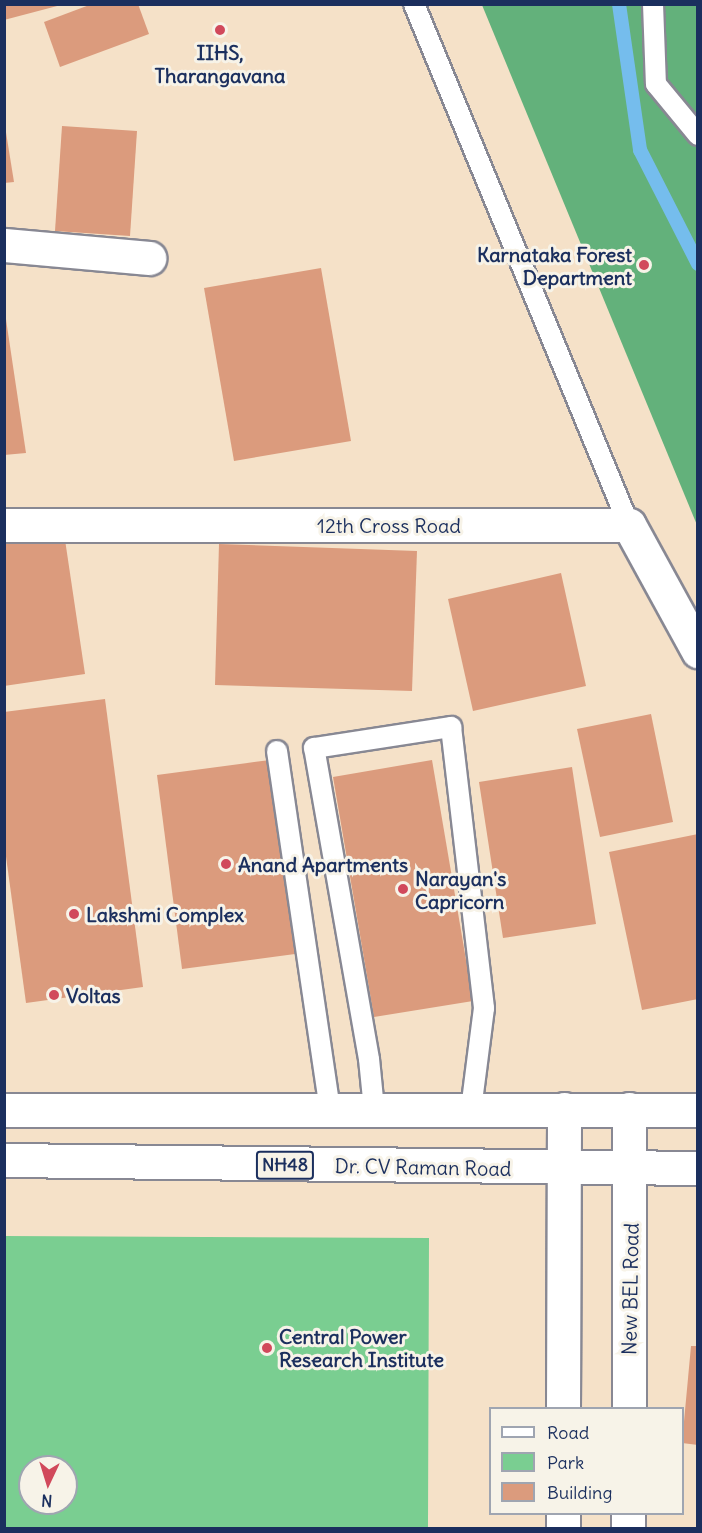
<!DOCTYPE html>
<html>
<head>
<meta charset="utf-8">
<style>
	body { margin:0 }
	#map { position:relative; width:702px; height:1533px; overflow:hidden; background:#f5e1c8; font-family:Delius,sans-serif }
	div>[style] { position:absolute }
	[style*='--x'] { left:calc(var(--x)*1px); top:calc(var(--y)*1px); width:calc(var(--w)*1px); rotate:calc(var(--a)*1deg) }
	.green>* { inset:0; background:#7ace91 }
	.forest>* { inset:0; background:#63b17b }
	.stream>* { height:14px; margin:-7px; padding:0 7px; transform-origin:7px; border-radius:7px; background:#75bded }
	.building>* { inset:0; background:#db9b7d }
	.roads { filter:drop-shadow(2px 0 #888893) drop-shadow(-2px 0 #888893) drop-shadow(0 2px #888893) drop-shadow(0 -2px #888893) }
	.service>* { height:20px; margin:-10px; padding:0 10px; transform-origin:10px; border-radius:10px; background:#fff }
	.minor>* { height:33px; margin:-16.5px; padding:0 16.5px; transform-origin:16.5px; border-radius:16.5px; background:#fff }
	.secondary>* { height:33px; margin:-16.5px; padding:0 16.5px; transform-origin:16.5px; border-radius:16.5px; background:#fff }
	.trunk>* { height:33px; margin:-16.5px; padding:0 16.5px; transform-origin:16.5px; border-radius:16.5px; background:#fff }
	.dots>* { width:16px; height:16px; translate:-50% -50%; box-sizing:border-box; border:3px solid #f7f3e8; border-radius:50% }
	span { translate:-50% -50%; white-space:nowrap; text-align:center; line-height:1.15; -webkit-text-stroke:6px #f7f3e8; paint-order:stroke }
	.shield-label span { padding:2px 4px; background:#f7f3e8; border:2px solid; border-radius:4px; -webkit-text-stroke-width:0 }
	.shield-label { font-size:18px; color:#1b2f5e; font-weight:700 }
	.poi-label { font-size:20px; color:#1b2f5e; font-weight:700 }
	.right { translate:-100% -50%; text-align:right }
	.left { translate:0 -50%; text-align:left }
	.street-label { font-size:20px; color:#1b2f5e }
	.frame { position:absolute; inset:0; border:6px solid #1b2f5e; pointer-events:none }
	.legend { position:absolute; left:489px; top:1407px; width:195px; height:108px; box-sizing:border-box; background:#f7f3e8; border:2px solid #9fa5b1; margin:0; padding:8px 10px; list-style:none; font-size:18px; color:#1b2f5e }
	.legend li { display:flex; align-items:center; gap:12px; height:30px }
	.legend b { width:30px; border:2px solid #9fa5b1 }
	.north { position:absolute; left:18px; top:1455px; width:60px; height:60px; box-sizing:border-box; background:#f7f3e8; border:2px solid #9fa5b1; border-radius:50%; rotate:184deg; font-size:16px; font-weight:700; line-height:24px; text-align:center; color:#1b2f5e }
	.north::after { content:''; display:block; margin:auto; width:21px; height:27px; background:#d1495b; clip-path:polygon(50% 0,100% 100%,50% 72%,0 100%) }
</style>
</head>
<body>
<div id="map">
	<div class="green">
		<div style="clip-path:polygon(evenodd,5px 1236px,429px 1238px,428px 1528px,5px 1528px,5px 1236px,30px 1467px,66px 1467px,66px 1503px,30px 1503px,30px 1467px)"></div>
	</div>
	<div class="forest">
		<div style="clip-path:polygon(482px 5px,697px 5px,697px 525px)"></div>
	</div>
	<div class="stream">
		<div style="--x:619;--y:4;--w:148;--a:81.8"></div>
		<div style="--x:640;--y:150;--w:128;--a:63"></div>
	</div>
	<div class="building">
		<div style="clip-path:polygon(4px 4px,61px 4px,61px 5px,4px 20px)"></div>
		<div style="clip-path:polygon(92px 4px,138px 4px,149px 34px,60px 67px,44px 22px)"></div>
		<div style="clip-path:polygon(4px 120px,14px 182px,4px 183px)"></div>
		<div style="clip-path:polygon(62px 126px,137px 131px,130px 236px,55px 231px)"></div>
		<div style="clip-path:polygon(321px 268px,351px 441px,234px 461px,204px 288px)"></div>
		<div style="clip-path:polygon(4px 306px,26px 453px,4px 455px)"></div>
		<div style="clip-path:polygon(64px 533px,85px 674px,4px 686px,4px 541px)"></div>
		<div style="clip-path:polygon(219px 544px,417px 551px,412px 691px,215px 685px)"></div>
		<div style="clip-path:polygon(561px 573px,586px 686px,473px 711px,448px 599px)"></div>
		<div style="clip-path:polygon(105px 699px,143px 987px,26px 1003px,4px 842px,4px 712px)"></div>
		<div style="clip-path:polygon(651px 714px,673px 822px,600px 837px,577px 729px)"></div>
		<div style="clip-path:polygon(270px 760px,295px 954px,182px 969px,157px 775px)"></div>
		<div style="clip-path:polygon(432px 760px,473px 1001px,374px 1017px,333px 777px)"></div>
		<div style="clip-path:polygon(572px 767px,596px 924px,503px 938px,479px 782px)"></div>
		<div style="clip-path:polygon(698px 834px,698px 999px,642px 1010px,609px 852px)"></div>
		<div style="clip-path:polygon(691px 1346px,698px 1346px,698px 1445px,682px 1443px)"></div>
	</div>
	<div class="roads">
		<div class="service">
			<div style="--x:414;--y:4;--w:564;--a:67.58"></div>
			<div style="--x:653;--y:4;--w:80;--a:87.9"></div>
			<div style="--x:656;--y:84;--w:66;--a:50.5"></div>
			<div style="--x:277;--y:751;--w:363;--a:81.6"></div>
			<div style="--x:374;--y:1109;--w:50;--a:-95.7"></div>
			<div style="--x:369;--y:1059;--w:316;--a:-100"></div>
			<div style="--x:314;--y:748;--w:139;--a:-8.7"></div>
			<div style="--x:451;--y:727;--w:283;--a:83.3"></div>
			<div style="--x:484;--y:1008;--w:102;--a:97.3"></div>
		</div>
		<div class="minor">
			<div style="--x:4;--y:245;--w:146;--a:5.1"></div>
			<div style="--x:4;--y:525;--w:625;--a:0"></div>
			<div style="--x:629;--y:525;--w:144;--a:61.3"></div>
		</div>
		<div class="secondary">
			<div style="--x:629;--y:1109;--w:299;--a:90"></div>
			<div style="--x:563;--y:1408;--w:299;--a:-89.8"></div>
			<div style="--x:563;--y:1514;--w:14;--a:90"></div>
			<div style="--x:628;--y:1528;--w:14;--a:-90"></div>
		</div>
		<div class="trunk">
			<div style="--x:4;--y:1110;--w:694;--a:0"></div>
			<div style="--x:4;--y:1160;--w:694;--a:0.66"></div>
		</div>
	</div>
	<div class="dots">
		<div style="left:220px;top:30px;background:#d1495b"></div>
		<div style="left:644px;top:265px;background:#d1495b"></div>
		<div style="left:226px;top:864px;background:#d1495b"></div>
		<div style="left:403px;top:889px;background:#d1495b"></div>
		<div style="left:74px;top:914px;background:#d1495b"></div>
		<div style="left:54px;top:995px;background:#d1495b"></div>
		<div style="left:267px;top:1348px;background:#d1495b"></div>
	</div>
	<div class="shield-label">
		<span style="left:285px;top:1165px">NH48</span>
	</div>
	<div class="poi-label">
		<span style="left:220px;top:64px">IIHS,<br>Tharangavana</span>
		<span class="right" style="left:632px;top:266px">Karnataka Forest<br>Department</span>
		<span class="left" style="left:238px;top:864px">Anand Apartments</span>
		<span class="left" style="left:415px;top:890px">Narayan's<br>Capricorn</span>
		<span class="left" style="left:86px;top:914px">Lakshmi Complex</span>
		<span class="left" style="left:66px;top:995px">Voltas</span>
		<span class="left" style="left:279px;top:1348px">Central Power<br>Research Institute</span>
	</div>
	<div class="street-label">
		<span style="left:389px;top:525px">12th Cross Road</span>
		<span style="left:423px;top:1167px;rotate:1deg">Dr. CV Raman Road</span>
		<span style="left:630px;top:1289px;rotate:-89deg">New BEL Road</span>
	</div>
	<div class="frame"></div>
	<ul class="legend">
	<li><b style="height:8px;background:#fff"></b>Road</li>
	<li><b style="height:16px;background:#7ace91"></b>Park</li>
	<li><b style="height:16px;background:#db9b7d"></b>Building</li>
	</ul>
	<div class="north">N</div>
</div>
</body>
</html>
